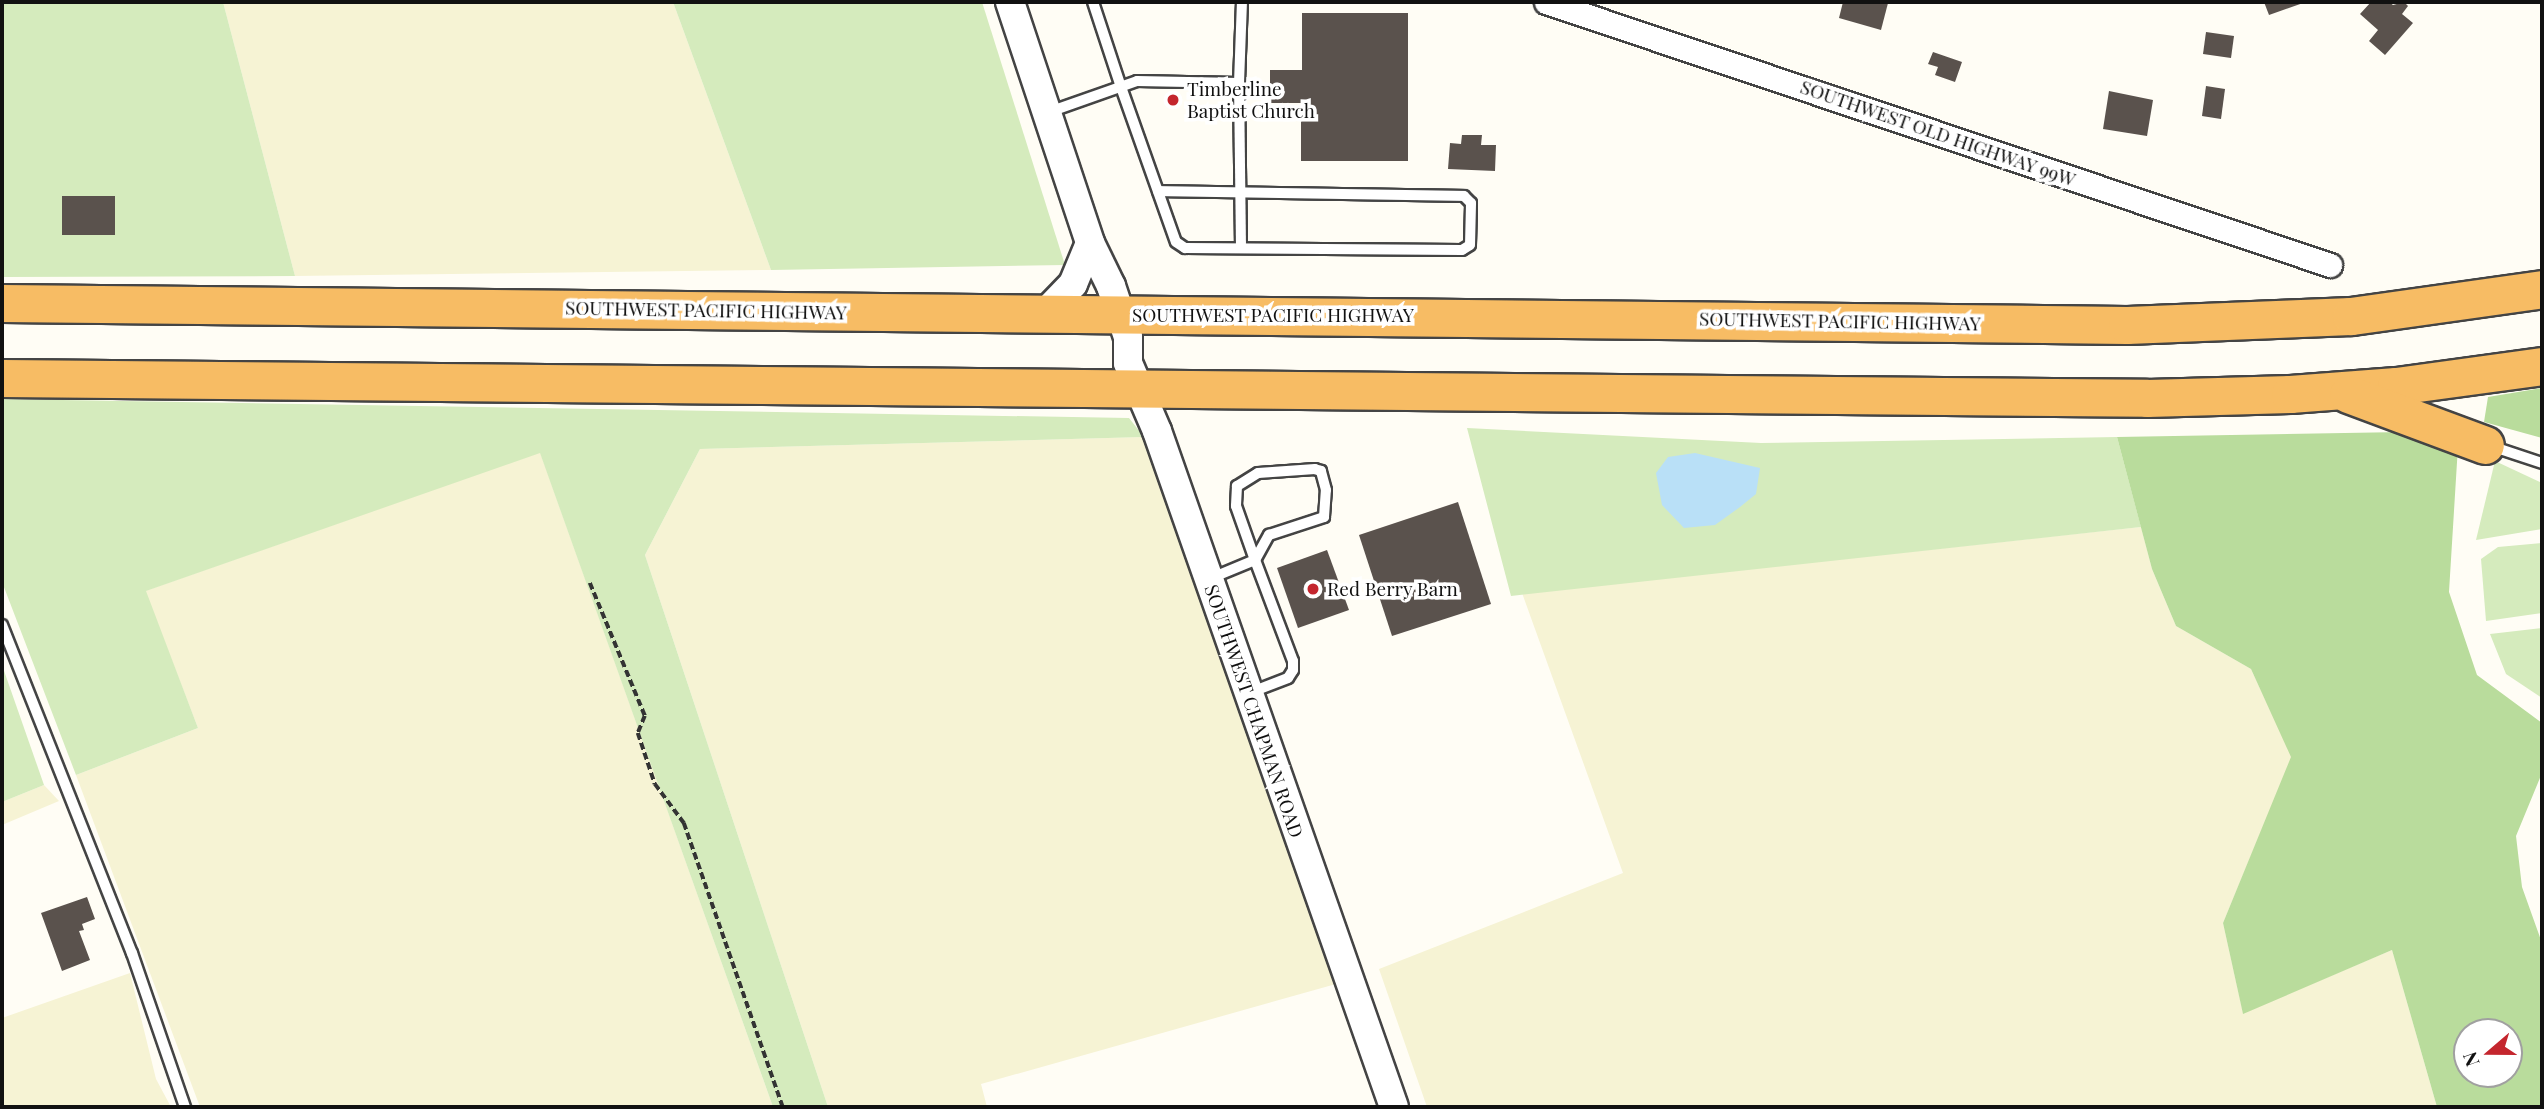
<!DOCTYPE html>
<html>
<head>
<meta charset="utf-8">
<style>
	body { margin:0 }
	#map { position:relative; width:2544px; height:1109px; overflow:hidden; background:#fffdf5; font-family:"Playfair Display",serif }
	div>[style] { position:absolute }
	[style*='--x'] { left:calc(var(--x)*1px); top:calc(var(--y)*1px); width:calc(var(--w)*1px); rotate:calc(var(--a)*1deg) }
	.farmland>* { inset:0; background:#f6f3d4 }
	.green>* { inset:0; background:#d5ebbd }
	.forest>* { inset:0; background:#b9dc9c }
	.water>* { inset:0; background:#b9e0f7 }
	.building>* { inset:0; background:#5a524d }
	.path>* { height:3.5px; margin-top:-1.75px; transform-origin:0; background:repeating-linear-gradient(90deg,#333 0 7px,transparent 0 10.5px) }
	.roads { filter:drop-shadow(2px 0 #444) drop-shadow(-2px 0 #444) drop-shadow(0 2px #444) drop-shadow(0 -2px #444) }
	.service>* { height:10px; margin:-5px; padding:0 5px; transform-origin:5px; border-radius:5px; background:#fff }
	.minor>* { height:23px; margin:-11.5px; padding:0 11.5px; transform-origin:11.5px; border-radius:11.5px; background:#fff }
	.tertiary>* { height:28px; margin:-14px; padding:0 14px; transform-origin:14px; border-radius:14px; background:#fff }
	.trunk>* { height:37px; margin:-18.5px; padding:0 18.5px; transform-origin:18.5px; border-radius:18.5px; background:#f7bc64 }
	.dots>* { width:19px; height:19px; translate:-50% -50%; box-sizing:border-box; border:4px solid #fff; border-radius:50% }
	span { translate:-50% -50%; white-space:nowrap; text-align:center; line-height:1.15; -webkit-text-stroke:7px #fff; paint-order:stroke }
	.poi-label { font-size:19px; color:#111 }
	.left { translate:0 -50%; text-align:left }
	.street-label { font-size:19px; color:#111 }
	.frame { position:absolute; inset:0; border:4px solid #111; pointer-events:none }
	.north { position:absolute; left:2453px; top:1018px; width:70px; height:70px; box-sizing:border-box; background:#fff; border:2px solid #a0a0a0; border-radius:50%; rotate:250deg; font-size:19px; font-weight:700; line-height:28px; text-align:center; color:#111 }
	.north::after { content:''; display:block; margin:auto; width:24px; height:32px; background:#c4262e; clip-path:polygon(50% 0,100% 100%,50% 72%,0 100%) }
</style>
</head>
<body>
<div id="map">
	<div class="farmland">
		<div style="clip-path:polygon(223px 2px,673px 2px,771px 270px,295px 276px)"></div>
		<div style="clip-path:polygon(1144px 437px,1336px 984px,981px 1084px,987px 1107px,828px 1107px,645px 555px,700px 449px)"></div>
		<div style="clip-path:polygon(540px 452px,773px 1107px,200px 1107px,76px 775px,198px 728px,145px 591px)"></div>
		<div style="clip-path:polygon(2141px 527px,2152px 569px,2176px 626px,2251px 669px,2292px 757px,2223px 923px,2243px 1013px,2392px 950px,2437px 1107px,1427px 1107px,1379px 969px,1623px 873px,1522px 593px)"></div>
		<div style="clip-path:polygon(44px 785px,59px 801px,2px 825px,2px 802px)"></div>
		<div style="clip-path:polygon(130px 973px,156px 1079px,171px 1107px,2px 1107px,2px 1018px)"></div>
	</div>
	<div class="green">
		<div style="clip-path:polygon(2px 2px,223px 2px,295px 276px,2px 277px)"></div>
		<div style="clip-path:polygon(673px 2px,982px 2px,1065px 265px,771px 270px)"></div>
		<div style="clip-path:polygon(2px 399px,1129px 418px,1144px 437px,700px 449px,645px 555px,828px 1107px,773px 1107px,540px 453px,146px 591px,198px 728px,76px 775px,2px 582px)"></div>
		<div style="clip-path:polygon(1467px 428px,1761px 443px,2117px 437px,2141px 527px,1511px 596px)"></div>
		<div style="clip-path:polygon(2495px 461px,2542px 483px,2542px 529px,2476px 540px)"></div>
		<div style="clip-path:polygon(2542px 543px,2542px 613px,2486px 621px,2481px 559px,2498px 547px)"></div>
		<div style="clip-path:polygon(2542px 628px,2542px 698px,2506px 674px,2490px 634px)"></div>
		<div style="clip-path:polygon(2px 665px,44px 785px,2px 802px)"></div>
	</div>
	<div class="forest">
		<div style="clip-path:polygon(2542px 388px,2542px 438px,2484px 422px,2488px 397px)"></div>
		<div style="clip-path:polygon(evenodd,2403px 432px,2458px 446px,2449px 592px,2477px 675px,2542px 723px,2542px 773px,2516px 836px,2522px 887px,2542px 943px,2542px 1107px,2437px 1107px,2392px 950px,2243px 1014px,2223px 923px,2291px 757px,2251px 669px,2176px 626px,2152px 569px,2117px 437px,2403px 432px,2467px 1032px,2509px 1032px,2509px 1074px,2467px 1074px,2467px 1032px)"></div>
	</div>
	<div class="water">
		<div style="clip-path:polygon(1695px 453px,1760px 468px,1756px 494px,1740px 507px,1715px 525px,1684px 528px,1662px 505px,1656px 473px,1668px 457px)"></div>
	</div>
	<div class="building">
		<div style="clip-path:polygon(1843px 2px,1888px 3px,1881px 30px,1839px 18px)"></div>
		<div style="clip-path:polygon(2264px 2px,2306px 2px,2269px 15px)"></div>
		<div style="clip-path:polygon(2371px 2px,2389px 2px,2393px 5px,2404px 2px,2408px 6px,2402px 14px,2413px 23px,2385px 55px,2369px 41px,2378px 30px,2360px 14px)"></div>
		<div style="clip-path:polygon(1302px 13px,1408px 13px,1408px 161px,1301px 161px,1301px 103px,1270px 103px,1270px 70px,1302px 70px)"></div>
		<div style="clip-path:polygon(2206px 32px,2234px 36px,2231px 58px,2203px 54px)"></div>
		<div style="clip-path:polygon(1933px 52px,1962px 62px,1955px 82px,1935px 75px,1938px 67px,1928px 64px)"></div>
		<div style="clip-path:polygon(2206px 86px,2225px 89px,2221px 119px,2202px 116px)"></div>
		<div style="clip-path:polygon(2109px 91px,2153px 100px,2147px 136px,2103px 129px)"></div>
		<div style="clip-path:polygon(1462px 135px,1482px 135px,1481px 145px,1496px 145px,1495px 171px,1448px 169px,1450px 143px,1461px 144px)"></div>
		<div style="clip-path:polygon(62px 196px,115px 196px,115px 235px,62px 235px)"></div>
		<div style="clip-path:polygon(1458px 502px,1491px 604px,1392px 636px,1359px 535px)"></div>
		<div style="clip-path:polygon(1327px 550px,1349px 610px,1298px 628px,1277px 568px)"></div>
		<div style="clip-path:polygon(87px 897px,95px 919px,82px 924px,84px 930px,79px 931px,90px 960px,62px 971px,41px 913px)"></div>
	</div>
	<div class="path">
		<div style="--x:590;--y:583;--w:144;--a:67.5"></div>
		<div style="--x:645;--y:716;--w:18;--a:112"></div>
		<div style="--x:638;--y:733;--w:54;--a:71.6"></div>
		<div style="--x:655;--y:784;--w:49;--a:53.4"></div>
		<div style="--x:684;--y:823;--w:301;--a:70.8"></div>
	</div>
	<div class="roads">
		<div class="service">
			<div style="--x:1093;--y:2;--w:89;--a:71.8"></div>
			<div style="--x:1121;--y:87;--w:164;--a:70.5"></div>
			<div style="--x:1176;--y:242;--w:11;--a:34"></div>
			<div style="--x:1185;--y:248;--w:277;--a:0.4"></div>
			<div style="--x:1462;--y:250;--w:9;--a:-32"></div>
			<div style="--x:1470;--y:245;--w:42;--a:-88.6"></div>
			<div style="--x:1471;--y:203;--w:10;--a:-135"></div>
			<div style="--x:1464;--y:196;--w:306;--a:-179.1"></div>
			<div style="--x:1239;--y:83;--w:165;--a:89.3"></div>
			<div style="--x:1049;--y:112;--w:93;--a:-19.4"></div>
			<div style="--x:1137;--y:81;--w:102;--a:1.1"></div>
			<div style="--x:1239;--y:83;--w:81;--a:-87.9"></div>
			<div style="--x:2491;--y:446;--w:54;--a:18.4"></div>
			<div style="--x:1209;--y:579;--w:50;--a:-22.4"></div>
			<div style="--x:1255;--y:560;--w:29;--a:-61"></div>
			<div style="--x:1269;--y:535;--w:58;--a:-18.1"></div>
			<div style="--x:1324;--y:517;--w:27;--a:-86"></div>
			<div style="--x:1326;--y:490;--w:20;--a:-105"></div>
			<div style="--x:1321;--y:471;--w:6;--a:-162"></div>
			<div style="--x:1315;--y:469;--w:57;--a:176"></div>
			<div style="--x:1258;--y:473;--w:25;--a:148"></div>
			<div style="--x:1237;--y:486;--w:20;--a:93"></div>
			<div style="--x:1236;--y:506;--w:57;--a:70.6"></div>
			<div style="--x:1255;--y:560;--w:108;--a:69.4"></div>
			<div style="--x:1293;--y:661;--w:9;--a:90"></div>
			<div style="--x:1293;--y:670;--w:9;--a:122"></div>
			<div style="--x:1288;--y:678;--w:40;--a:159"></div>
			<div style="--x:2;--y:625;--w:353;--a:68.4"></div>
			<div style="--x:132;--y:953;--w:163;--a:71"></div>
		</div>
		<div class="minor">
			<div style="--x:1546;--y:2;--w:827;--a:18.54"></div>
		</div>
		<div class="tertiary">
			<div style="--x:1010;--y:2;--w:254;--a:71.6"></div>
			<div style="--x:1090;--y:243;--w:48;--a:64"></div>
			<div style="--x:1111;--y:286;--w:54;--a:71.6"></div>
			<div style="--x:1128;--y:337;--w:26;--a:90"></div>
			<div style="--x:1128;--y:363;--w:74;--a:66.9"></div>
			<div style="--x:1157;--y:431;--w:716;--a:70.68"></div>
			<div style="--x:1045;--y:313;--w:40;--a:-46"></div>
			<div style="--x:1073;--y:284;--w:44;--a:-67.5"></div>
		</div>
		<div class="trunk">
			<div style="--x:2;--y:303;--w:2125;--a:0.59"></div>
			<div style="--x:2127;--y:325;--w:224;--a:-2.3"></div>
			<div style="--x:2351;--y:316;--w:193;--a:-8"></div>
			<div style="--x:2;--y:378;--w:2145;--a:0.53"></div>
			<div style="--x:2147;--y:398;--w:143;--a:-1.6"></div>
			<div style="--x:2290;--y:394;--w:106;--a:-4.3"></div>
			<div style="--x:2396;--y:386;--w:147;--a:-7.8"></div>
			<div style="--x:2348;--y:394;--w:146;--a:20.4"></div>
		</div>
	</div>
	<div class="dots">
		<div style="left:1173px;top:100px;background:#c4262e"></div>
		<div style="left:1313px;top:589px;background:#c4262e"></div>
	</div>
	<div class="poi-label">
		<span class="left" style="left:1187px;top:100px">Timberline<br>Baptist Church</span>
		<span class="left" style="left:1327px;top:589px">Red Berry Barn</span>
	</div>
	<div class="street-label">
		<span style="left:1938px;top:133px;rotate:19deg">SOUTHWEST OLD HIGHWAY 99W</span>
		<span style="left:706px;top:310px;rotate:1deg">SOUTHWEST PACIFIC HIGHWAY</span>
		<span style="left:1273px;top:315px">SOUTHWEST PACIFIC HIGHWAY</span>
		<span style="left:1840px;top:321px;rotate:1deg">SOUTHWEST PACIFIC HIGHWAY</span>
		<span style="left:1254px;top:711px;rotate:71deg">SOUTHWEST CHAPMAN ROAD</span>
	</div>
	<div class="frame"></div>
	<div class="north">N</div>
</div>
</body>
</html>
